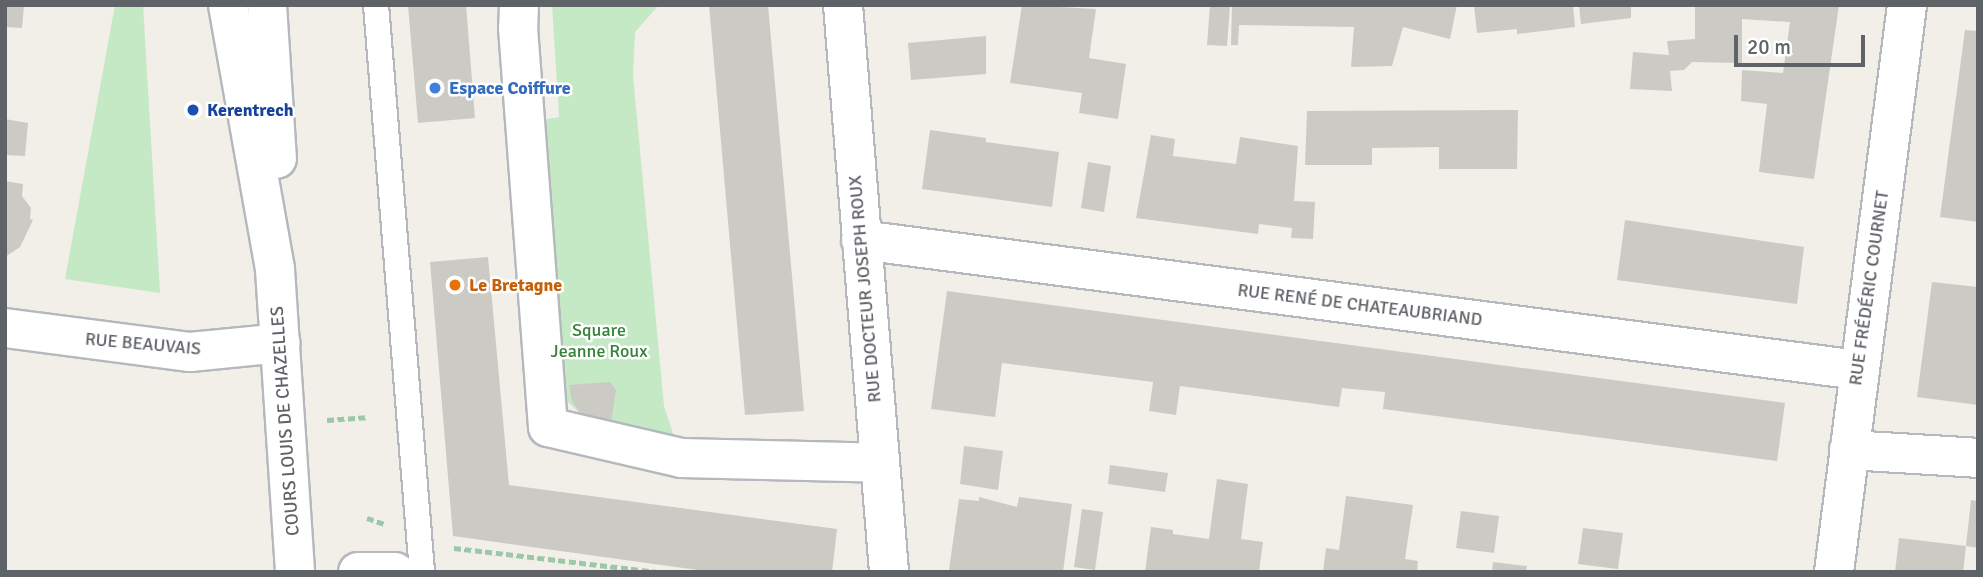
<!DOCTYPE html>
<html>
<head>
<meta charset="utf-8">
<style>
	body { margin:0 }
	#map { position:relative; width:1983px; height:577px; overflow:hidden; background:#f1efe8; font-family:Signika,sans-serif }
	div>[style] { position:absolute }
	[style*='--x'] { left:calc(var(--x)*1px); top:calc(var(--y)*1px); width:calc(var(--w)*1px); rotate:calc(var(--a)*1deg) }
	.green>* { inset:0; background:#c5e8c5 }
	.building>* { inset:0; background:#cccac5 }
	.path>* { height:4.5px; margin-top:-2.25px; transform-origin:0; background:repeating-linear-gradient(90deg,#9cc7a9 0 7px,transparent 0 10.5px) }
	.roads { filter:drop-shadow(2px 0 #b5b8bc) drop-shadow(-2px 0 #b5b8bc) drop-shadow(0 2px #b5b8bc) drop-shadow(0 -2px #b5b8bc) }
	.lane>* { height:24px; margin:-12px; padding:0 12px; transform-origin:12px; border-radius:12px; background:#fff }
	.street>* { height:38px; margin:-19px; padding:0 19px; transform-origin:19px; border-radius:19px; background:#fff }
	.secondary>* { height:38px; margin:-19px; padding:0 19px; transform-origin:19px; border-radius:19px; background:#fff }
	.dots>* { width:19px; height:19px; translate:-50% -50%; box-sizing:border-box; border:4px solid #fff; border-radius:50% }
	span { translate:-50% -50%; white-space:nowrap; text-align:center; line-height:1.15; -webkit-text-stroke:5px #fff; paint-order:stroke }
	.shop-label { font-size:18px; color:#366cbe; font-weight:700 }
	.left { translate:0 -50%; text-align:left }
	.transit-label { font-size:18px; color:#164399; font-weight:700 }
	.food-label { font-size:18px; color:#c56008; font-weight:700 }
	.street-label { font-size:18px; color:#5f6368 }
	.park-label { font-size:18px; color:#348238 }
	.frame { position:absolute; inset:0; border:7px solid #5f6368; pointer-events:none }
	.scale { position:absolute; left:1734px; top:35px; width:131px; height:32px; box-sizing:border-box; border:4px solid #5f6368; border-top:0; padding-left:9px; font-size:21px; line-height:24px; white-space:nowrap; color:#5f6368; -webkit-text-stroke:5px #fff; paint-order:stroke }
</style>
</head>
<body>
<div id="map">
	<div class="green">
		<div style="clip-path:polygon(115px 5px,143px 5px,160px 293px,65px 279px)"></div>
		<div style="clip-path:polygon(552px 5px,659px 5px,635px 32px,633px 75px,664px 406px,681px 458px,611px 443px,544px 379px,525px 123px,559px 117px)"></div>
	</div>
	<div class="building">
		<div style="clip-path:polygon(5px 5px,24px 5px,22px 28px,5px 27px)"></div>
		<div style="clip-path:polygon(408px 5px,466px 5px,475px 118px,418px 123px)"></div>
		<div style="clip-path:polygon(709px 5px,768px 5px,804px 411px,745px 415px)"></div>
		<div style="clip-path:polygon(1022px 5px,1096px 9px,1089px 58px,1126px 64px,1118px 119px,1079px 113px,1082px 93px,1010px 83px)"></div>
		<div style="clip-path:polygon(1210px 5px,1230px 5px,1227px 46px,1207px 45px)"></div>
		<div style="clip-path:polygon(1232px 5px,1457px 5px,1450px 39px,1403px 27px,1392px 66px,1351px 67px,1354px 27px,1239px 25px,1238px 45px,1231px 45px)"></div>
		<div style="clip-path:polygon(1474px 5px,1573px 5px,1575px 27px,1517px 34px,1517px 29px,1477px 33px)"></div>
		<div style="clip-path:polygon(1579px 5px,1631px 5px,1631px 18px,1581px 24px)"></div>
		<div style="clip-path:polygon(1695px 5px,1839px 5px,1814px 179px,1759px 172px,1767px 104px,1741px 101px,1742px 70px,1783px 73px,1790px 22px,1742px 19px,1742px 63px,1692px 62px,1684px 70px,1670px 71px,1672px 91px,1630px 89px,1633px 52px,1669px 55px,1667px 41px,1695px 39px)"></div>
		<div style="clip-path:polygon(1965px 30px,1978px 31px,1978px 222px,1940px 217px)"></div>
		<div style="clip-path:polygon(986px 36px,986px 74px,911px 80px,908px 43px)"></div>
		<div style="clip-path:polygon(1518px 110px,1517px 169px,1439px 169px,1439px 147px,1372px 148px,1372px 165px,1305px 165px,1307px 111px)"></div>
		<div style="clip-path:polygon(5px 119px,28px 123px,25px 156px,5px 155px)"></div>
		<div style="clip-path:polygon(930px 130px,986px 138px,986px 142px,1059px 152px,1052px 207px,922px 189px)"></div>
		<div style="clip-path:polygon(1151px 135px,1175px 139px,1173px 156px,1236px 164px,1240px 137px,1298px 146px,1294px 201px,1315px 202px,1313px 239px,1291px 238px,1292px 228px,1259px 224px,1258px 234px,1136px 218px)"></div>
		<div style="clip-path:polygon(1088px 162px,1111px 166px,1104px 212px,1081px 208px)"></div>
		<div style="clip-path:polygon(5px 181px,23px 184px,22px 196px,31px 208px,30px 219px,33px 220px,20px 247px,5px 257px)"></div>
		<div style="clip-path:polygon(1625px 220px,1804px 247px,1797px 304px,1617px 280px)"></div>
		<div style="clip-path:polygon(488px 257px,509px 485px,837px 529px,832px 572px,712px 572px,453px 536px,430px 262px)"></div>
		<div style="clip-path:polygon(1932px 282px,1978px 287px,1978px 405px,1917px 397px)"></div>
		<div style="clip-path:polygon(947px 291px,1785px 403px,1777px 461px,1383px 409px,1385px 392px,1342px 388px,1339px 407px,1180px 386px,1176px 415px,1149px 411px,1153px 382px,1002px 363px,995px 417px,931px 409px)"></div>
		<div style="clip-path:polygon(610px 382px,616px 390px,610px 429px,590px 421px,580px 413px,572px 401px,569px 385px)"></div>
		<div style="clip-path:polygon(964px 446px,1003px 451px,998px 490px,960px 484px)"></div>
		<div style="clip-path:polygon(1110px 465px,1168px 473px,1165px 492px,1108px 484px)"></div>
		<div style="clip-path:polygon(1217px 479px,1248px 484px,1241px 539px,1263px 542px,1259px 572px,1145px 572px,1151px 527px,1173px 530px,1173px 534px,1209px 539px)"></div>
		<div style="clip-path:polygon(1346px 496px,1413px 505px,1405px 559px,1418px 561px,1417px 572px,1323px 572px,1326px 548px,1339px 550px)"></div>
		<div style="clip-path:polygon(979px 497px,1017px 507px,1019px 497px,1072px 504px,1063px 572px,949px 570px,959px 499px,979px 501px)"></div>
		<div style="clip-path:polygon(1971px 500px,1978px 501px,1978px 548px,1966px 546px)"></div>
		<div style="clip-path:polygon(1082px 509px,1103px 512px,1095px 570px,1074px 567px)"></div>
		<div style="clip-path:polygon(1461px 511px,1499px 516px,1494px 553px,1456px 548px)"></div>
		<div style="clip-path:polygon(1583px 528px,1623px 533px,1618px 569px,1578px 564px)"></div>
		<div style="clip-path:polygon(1899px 538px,1966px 546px,1963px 572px,1895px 572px)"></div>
		<div style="clip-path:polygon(1493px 562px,1527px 566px,1526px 572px,1492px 572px)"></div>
	</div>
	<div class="path">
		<div style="--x:327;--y:420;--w:39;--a:-4"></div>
		<div style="--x:367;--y:518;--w:18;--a:19"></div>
		<div style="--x:454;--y:548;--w:205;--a:6.7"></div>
	</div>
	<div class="roads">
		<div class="lane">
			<div style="--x:376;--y:5;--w:569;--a:85.36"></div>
		</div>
		<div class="street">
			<div style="--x:519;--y:5;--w:23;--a:92"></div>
			<div style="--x:518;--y:28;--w:400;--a:85.7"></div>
			<div style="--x:548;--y:427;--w:137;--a:13.1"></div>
			<div style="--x:681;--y:458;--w:199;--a:1.4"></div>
			<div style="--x:843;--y:5;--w:569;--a:85.36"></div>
			<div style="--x:861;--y:240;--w:1005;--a:7.43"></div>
			<div style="--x:5;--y:328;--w:187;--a:7.4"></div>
			<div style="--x:190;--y:352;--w:91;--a:-5.6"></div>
			<div style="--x:1849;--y:450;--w:129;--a:3.5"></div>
			<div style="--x:358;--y:572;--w:37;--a:0"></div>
			<div style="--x:1834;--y:572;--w:572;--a:-82.66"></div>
		</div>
		<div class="secondary">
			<div style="--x:228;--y:5;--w:269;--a:79.9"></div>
			<div style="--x:275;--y:270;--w:303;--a:86.2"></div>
			<div style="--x:267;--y:5;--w:154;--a:86.3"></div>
		</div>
	</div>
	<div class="dots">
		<div style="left:435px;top:88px;background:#3f7fe0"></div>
		<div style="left:193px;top:110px;background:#1a4fb4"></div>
		<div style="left:455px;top:285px;background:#e8710a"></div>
	</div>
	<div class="shop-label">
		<span class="left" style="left:449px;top:88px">Espace Coiffure</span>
	</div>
	<div class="transit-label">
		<span class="left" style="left:207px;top:110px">Kerentrech</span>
	</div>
	<div class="food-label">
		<span class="left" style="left:469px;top:285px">Le Bretagne</span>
	</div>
	<div class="street-label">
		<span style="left:1869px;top:288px;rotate:-82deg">RUE FRÉDÉRIC COURNET</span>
		<span style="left:865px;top:289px;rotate:-95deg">RUE DOCTEUR JOSEPH ROUX</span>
		<span style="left:1360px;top:305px;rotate:7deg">RUE RENÉ DE CHATEAUBRIAND</span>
		<span style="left:143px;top:344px;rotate:5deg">RUE BEAUVAIS</span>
		<span style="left:285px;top:421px;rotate:-94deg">COURS LOUIS DE CHAZELLES</span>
	</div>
	<div class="park-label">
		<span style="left:599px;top:341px">Square<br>Jeanne Roux</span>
	</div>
	<div class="frame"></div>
	<div class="scale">20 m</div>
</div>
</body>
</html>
